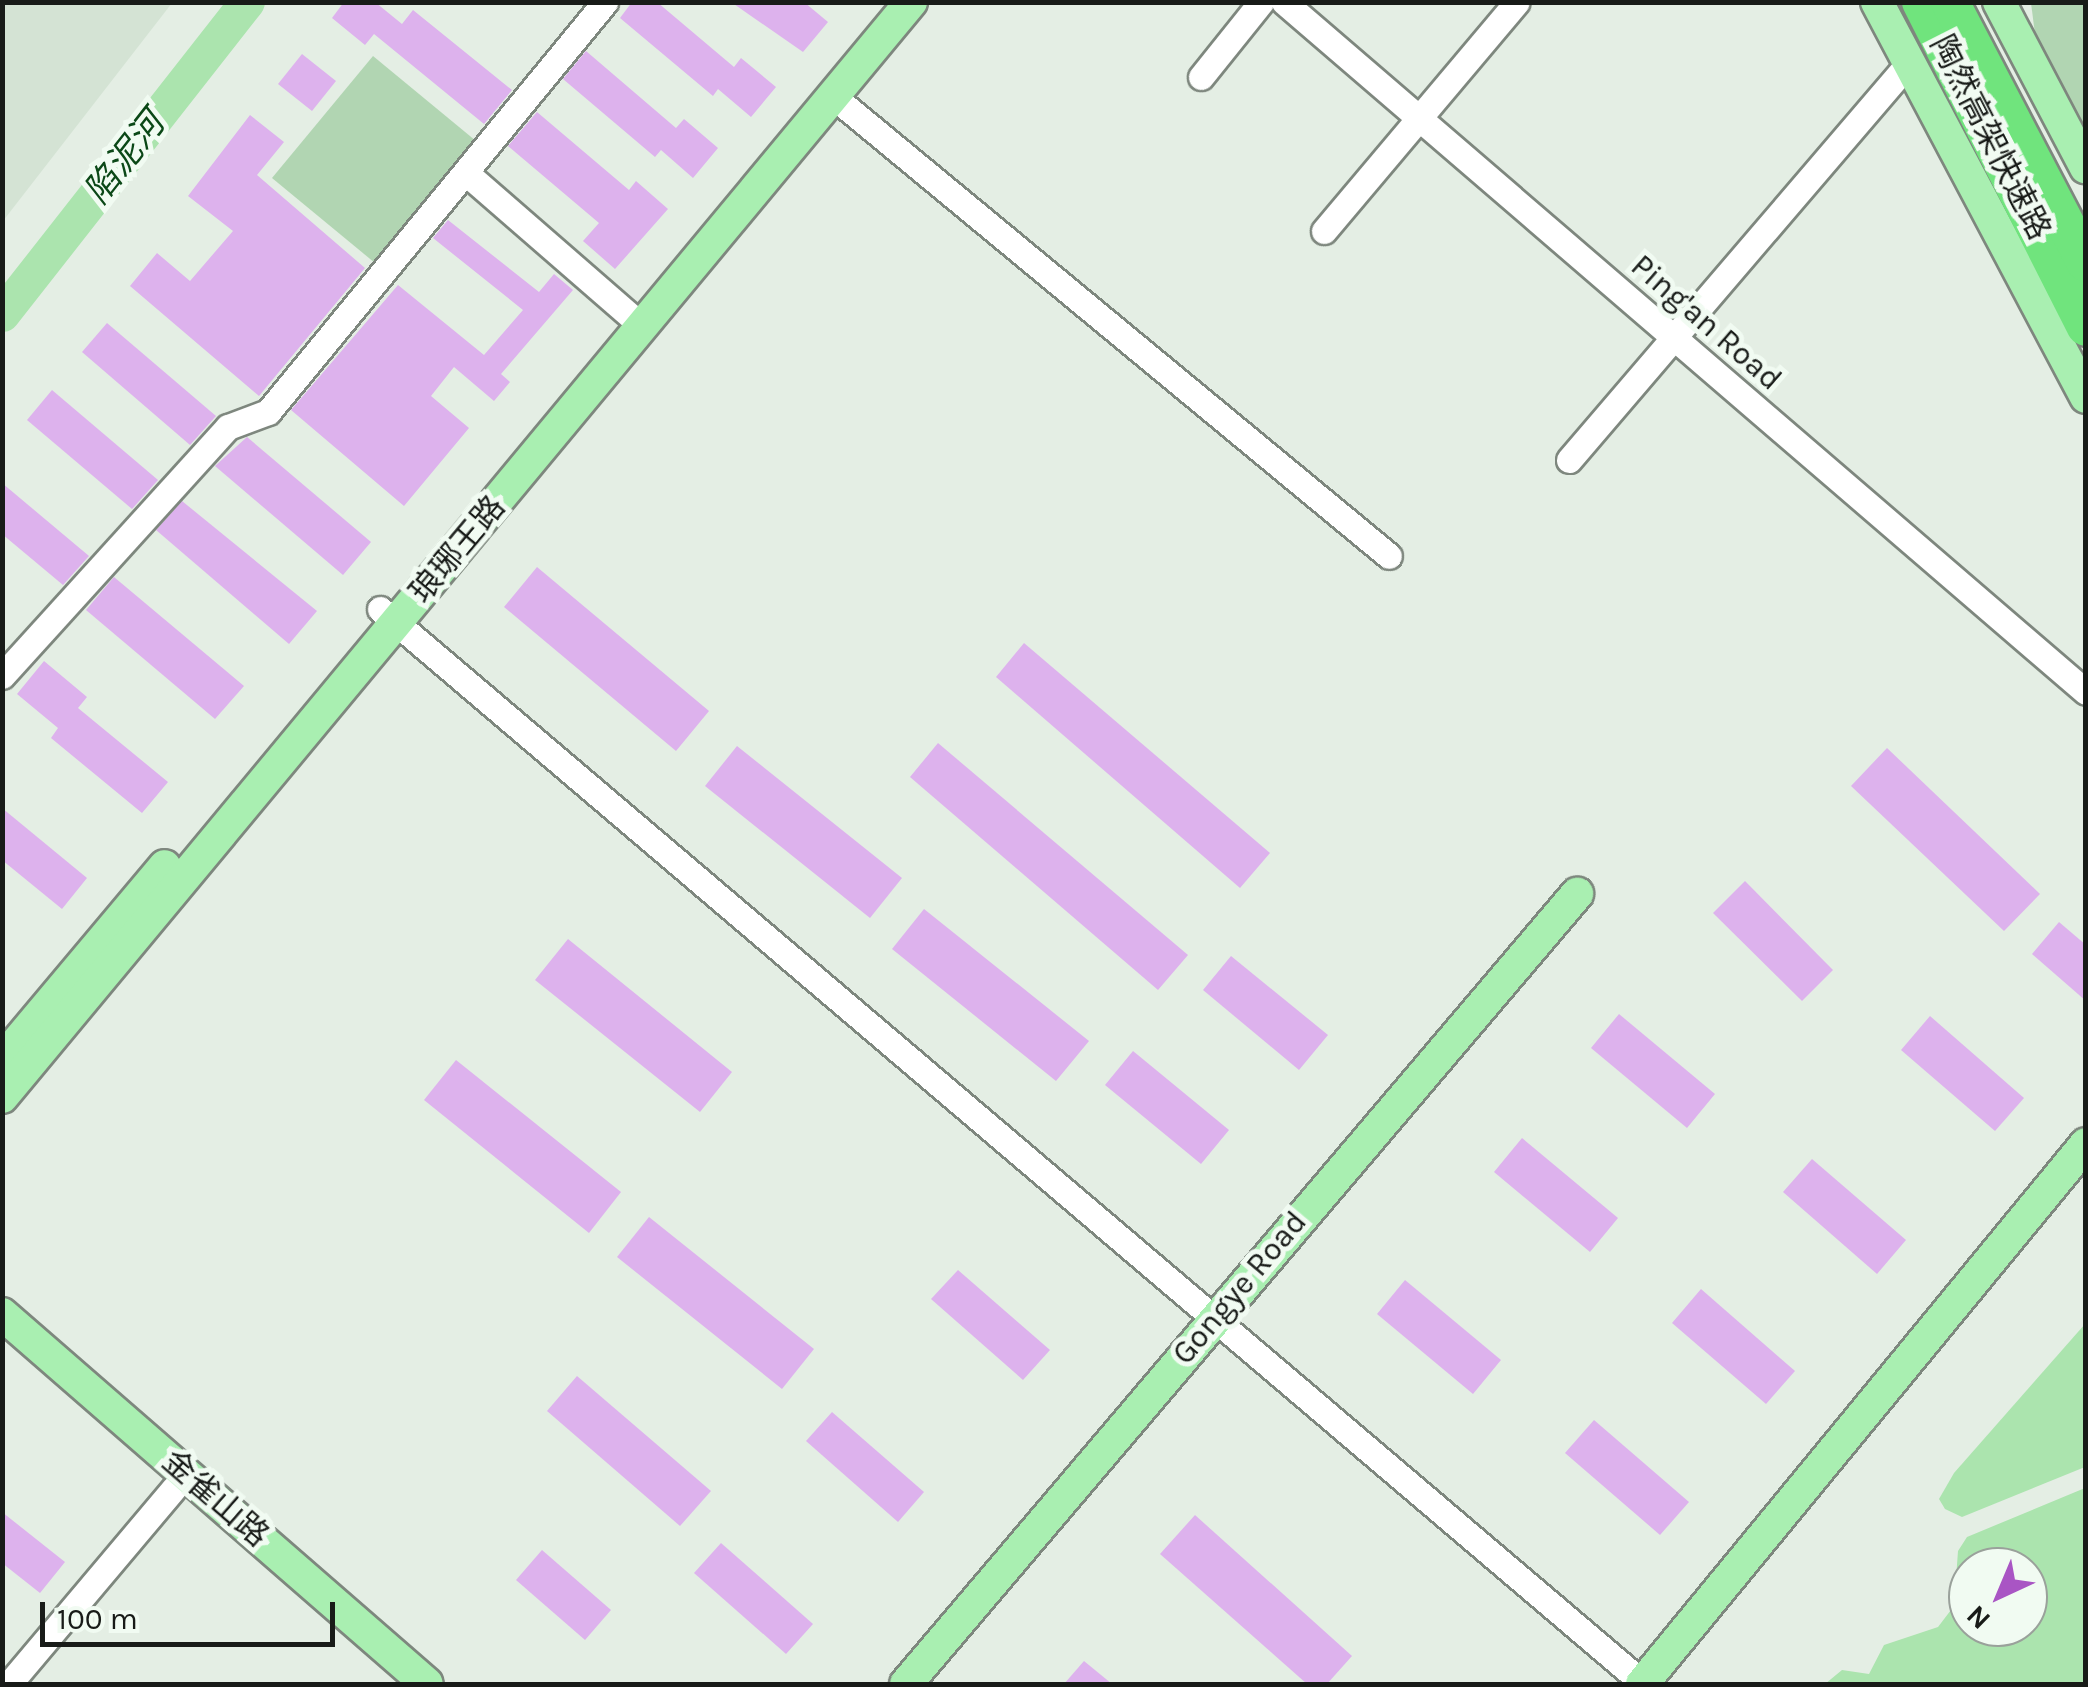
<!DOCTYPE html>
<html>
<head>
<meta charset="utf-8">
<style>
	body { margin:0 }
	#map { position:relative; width:2088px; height:1687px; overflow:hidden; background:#e4eee4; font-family:Karla,"Noto Sans SC",sans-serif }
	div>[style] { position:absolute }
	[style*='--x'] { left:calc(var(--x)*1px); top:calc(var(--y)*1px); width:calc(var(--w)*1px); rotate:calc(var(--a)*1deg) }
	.built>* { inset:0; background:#d4e3d4 }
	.green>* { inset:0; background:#b1d5b2 }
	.water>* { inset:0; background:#abe4ae }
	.river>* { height:35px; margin:-17.5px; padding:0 17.5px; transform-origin:17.5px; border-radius:17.5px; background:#abe4ae }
	.building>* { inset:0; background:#ddb2ed }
	.roads { filter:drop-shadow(2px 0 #7e877e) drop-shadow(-2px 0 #7e877e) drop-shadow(0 2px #7e877e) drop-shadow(0 -2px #7e877e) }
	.minor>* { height:25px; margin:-12.5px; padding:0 12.5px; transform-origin:12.5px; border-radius:12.5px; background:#fff }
	.major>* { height:32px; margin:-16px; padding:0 16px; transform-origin:16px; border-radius:16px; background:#a9efb1 }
	.highway>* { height:38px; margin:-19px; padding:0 19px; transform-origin:19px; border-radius:19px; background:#70e47d }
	span { translate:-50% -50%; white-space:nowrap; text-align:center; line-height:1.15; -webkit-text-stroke:10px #f1fbf2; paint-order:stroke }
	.street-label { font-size:32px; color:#181b18 }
	.water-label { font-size:35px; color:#0b4817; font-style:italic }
	.frame { position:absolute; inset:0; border:5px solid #181b18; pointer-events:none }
	.north { position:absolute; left:1948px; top:1547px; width:100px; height:100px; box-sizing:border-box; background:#f1fbf2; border:2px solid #9aa19b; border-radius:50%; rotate:224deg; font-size:28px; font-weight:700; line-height:40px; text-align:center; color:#181b18 }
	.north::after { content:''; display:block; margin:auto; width:35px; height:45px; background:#a955c4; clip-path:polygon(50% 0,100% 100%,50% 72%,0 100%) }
	.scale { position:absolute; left:40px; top:1602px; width:295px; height:45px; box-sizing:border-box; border:5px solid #181b18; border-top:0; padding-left:12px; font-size:30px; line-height:35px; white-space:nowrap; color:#181b18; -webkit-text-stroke:8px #f1fbf2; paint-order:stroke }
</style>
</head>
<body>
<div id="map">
	<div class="built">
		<div style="clip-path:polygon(3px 2px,172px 3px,3px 221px,2px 3px)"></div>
	</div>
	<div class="green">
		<div style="clip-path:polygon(2031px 3px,2085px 3px,2085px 128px,2035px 34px)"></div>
		<div style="clip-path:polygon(373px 56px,476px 141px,375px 263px,272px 178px)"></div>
	</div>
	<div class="water">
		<div style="clip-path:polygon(2085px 1324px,2085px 1467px,1962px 1517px,1945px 1509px,1939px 1499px,1954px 1473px)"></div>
		<div style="clip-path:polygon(evenodd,2085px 1488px,2085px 1684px,1825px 1684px,1842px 1670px,1869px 1674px,1884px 1645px,1938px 1627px,1954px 1606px,1958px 1551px,1967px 1537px,2085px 1488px,1968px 1567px,2028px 1567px,2028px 1627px,1968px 1627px,1968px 1567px)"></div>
	</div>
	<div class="river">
		<div style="--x:2;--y:314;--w:397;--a:-51.9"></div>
	</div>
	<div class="building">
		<div style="clip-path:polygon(344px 2px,375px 2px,402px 24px,413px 10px,512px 90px,484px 124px,374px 34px,365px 45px,332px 18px)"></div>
		<div style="clip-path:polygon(632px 2px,657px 2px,734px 67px,741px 58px,776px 87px,751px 117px,718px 89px,713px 96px,620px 18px)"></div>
		<div style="clip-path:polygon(731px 2px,804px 2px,828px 22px,803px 52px)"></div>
		<div style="clip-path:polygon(586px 51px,676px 128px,684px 119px,718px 148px,693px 178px,661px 150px,655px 157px,563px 79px)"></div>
		<div style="clip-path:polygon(302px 54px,336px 81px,312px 111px,278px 84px)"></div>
		<div style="clip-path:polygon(537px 112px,629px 190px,636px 181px,668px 209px,615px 269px,583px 241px,599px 223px,508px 146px)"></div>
		<div style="clip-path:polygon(250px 115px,284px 142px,257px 175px,365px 268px,259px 396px,130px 286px,157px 253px,190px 281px,233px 231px,188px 196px)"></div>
		<div style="clip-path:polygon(448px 220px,539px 292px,554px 274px,573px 290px,501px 374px,510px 382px,494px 401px,454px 367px,431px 396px,469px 428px,404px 506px,291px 410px,398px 285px,484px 355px,523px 310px,433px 238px)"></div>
		<div style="clip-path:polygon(107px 323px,216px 416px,190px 445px,82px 352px)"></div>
		<div style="clip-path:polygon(52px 390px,158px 480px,132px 509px,27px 420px)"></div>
		<div style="clip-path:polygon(247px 437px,371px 542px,343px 575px,215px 466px)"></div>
		<div style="clip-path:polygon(2px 483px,89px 556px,63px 585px,2px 534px)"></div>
		<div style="clip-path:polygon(182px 501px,317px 611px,289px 644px,156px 530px)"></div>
		<div style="clip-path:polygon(537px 567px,709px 711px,676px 751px,504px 607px)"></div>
		<div style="clip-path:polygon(114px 577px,244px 686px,215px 719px,86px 610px)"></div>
		<div style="clip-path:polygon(1024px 643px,1270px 853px,1240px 888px,996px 677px)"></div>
		<div style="clip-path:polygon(44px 661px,87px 697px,78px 708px,168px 782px,142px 813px,51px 738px,58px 728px,17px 694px)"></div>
		<div style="clip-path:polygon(938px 743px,1188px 955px,1158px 990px,910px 777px)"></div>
		<div style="clip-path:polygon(737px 746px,902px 878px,870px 918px,705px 786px)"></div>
		<div style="clip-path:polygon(1887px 748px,2040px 894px,2004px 931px,1851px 786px)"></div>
		<div style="clip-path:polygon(2px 808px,87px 878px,62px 909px,2px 860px)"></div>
		<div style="clip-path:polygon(1745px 881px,1833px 970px,1802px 1001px,1713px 913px)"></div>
		<div style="clip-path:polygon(924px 909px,1089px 1041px,1056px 1081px,892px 949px)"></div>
		<div style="clip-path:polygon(2059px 922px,2086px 945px,2086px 1001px,2032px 954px)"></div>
		<div style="clip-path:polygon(568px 939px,732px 1072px,700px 1112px,535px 980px)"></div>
		<div style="clip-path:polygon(1231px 956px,1328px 1035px,1299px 1070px,1203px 990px)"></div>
		<div style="clip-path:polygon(1619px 1014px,1715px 1094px,1687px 1128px,1591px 1048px)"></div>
		<div style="clip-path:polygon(1930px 1016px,2024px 1098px,1995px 1131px,1901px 1050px)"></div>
		<div style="clip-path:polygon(1133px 1051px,1229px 1130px,1201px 1164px,1105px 1085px)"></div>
		<div style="clip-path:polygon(456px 1060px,621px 1192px,589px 1233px,424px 1100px)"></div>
		<div style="clip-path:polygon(1522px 1138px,1618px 1218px,1590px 1252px,1494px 1172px)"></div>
		<div style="clip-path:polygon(1812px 1159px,1906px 1240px,1877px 1274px,1783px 1192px)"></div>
		<div style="clip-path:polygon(649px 1217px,814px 1349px,782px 1389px,617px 1257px)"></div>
		<div style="clip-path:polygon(958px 1270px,1050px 1350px,1023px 1380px,931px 1299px)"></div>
		<div style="clip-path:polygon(1405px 1280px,1501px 1360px,1473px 1394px,1377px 1314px)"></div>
		<div style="clip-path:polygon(1701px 1289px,1795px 1371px,1766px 1404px,1672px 1323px)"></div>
		<div style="clip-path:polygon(577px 1376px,711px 1491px,680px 1526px,547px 1411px)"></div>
		<div style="clip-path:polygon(832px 1412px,924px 1492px,898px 1522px,806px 1441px)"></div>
		<div style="clip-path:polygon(1594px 1420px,1689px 1502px,1660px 1535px,1565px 1453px)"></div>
		<div style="clip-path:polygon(2px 1512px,65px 1562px,40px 1593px,2px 1563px)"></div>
		<div style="clip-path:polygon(1195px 1515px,1352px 1656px,1327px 1684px,1307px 1684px,1160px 1554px)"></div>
		<div style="clip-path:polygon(721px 1543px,813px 1624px,786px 1654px,694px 1573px)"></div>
		<div style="clip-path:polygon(542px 1550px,611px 1610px,585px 1640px,516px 1580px)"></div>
		<div style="clip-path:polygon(1084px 1661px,1112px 1684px,1064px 1684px)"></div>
	</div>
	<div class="roads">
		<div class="minor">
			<div style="--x:1284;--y:2;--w:1058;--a:40.71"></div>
			<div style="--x:1201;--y:77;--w:96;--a:-51.3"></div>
			<div style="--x:834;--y:97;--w:720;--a:39.59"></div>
			<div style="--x:466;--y:173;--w:235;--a:41"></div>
			<div style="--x:1324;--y:231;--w:299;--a:-49.9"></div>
			<div style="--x:1569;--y:460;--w:520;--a:-49.45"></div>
			<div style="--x:380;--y:609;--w:1658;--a:40.38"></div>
			<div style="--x:2;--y:676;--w:336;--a:-47.8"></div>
			<div style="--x:228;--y:427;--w:43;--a:-20.6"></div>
			<div style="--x:268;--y:412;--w:531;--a:-50.58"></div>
			<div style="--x:9;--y:1684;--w:256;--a:-49.9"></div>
		</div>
		<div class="major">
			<div style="--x:1877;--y:2;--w:447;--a:62.1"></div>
			<div style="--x:1999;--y:2;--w:187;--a:62.3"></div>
			<div style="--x:2;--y:1060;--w:253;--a:-50"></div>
			<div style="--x:2;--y:1097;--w:1423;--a:-50.3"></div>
			<div style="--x:2;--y:1314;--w:563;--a:41.04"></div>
			<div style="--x:906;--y:1684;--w:1037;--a:-49.66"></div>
			<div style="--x:1642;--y:1684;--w:699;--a:-50.57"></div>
		</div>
		<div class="highway">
			<div style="--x:1921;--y:2;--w:364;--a:63.1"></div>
			<div style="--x:1950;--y:2;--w:294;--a:62.5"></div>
		</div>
	</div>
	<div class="street-label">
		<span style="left:1990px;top:138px;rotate:63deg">陶然高架快速路</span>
		<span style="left:1706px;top:323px;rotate:41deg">Ping'an Road</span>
		<span style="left:458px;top:550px;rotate:-50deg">琅琊王路</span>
		<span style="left:1240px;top:1288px;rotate:-50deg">Gongye Road</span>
		<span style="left:215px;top:1499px;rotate:41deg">金雀山路</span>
	</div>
	<div class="water-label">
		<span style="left:125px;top:158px;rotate:-52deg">陷泥河</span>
	</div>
	<div class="frame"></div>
	<div class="north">N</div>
	<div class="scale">100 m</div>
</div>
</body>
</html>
